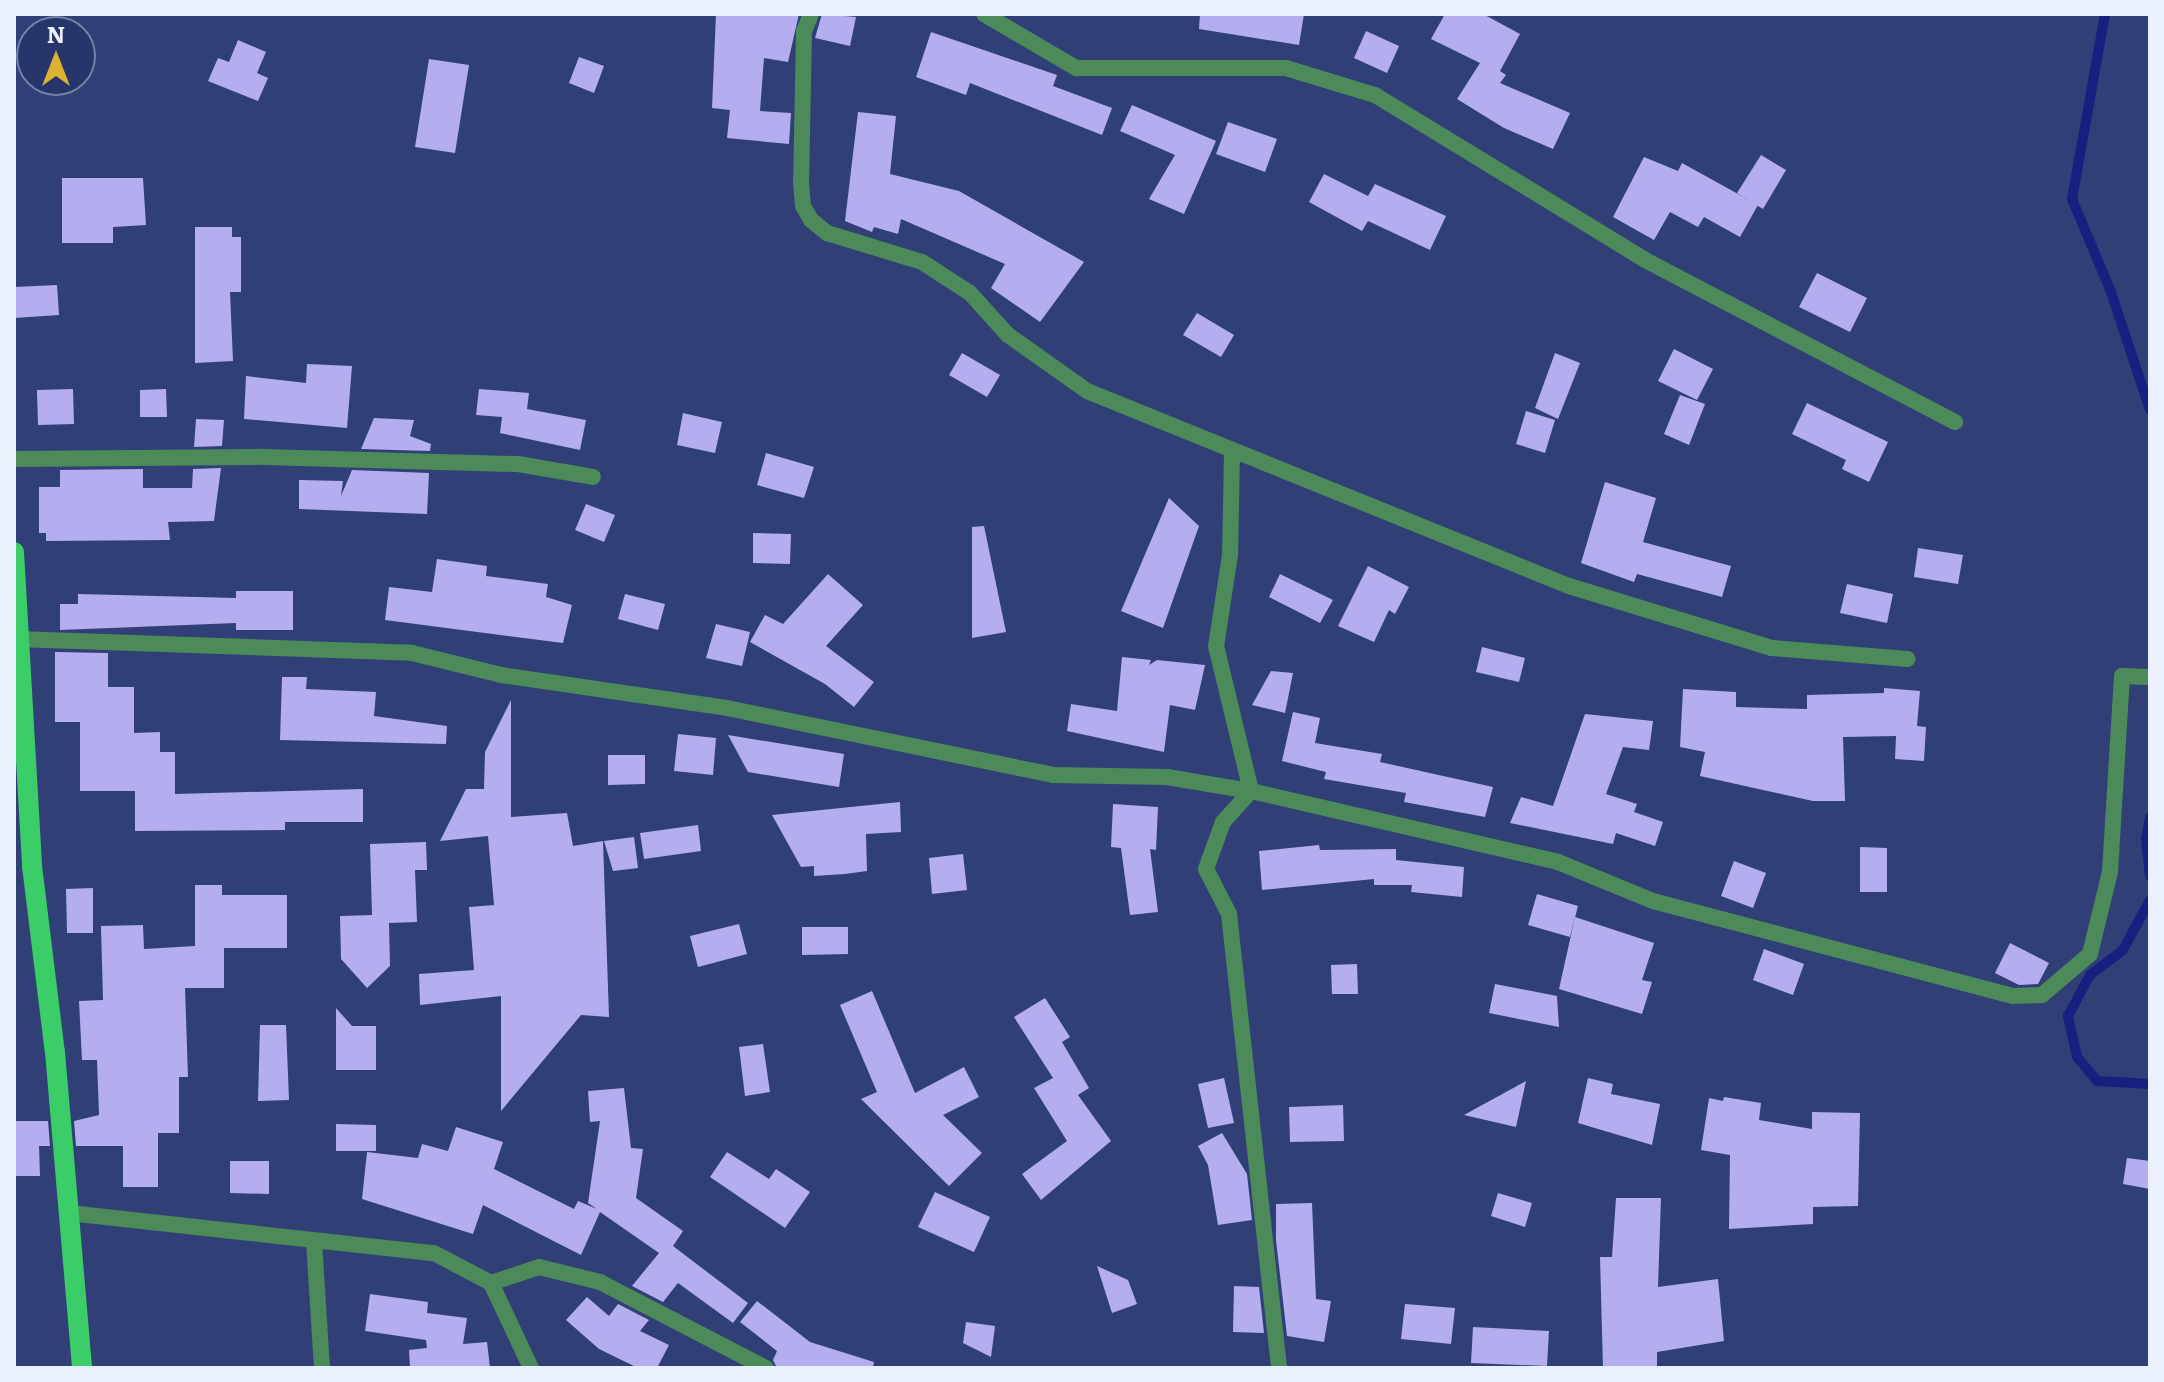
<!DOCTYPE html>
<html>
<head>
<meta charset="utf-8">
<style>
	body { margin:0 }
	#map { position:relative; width:2164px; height:1382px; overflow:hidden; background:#304076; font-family:Literata,serif }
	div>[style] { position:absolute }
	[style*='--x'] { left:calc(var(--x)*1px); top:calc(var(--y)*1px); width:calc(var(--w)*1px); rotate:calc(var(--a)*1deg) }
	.stream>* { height:10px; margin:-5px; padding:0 5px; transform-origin:5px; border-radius:5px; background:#172081 }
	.building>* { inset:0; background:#b4adf0 }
	.minor>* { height:16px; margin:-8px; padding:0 8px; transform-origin:8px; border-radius:8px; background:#4c8a59 }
	.primary>* { height:20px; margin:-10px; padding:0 10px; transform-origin:10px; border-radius:10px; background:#3bcd68 }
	span { translate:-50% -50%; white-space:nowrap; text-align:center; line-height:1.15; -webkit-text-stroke:8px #26356a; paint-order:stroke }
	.frame { position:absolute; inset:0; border:16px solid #ebf0fe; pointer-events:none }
	.north { position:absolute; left:16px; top:16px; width:80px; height:80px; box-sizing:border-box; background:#26356a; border:2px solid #7580a5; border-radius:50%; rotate:0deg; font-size:22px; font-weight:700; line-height:32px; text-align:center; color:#ebf0fe }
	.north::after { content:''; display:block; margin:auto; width:28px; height:36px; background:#dcb233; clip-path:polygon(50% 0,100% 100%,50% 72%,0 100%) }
</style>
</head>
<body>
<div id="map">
	<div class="stream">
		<div style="--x:2105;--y:14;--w:188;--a:100.1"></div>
		<div style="--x:2072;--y:199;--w:101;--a:67.2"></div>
		<div style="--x:2111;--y:292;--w:124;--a:71.7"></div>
		<div style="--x:2150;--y:817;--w:22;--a:100"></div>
		<div style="--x:2146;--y:839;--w:37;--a:84"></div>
		<div style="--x:2150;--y:900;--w:57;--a:118.4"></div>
		<div style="--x:2123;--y:950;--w:41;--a:142.9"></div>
		<div style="--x:2090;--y:975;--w:47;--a:118.2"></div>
		<div style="--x:2068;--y:1016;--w:42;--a:77.6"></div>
		<div style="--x:2077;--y:1057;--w:31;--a:50"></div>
		<div style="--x:2097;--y:1081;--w:53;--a:3.2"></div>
	</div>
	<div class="building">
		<div style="clip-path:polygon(716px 14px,799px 14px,788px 62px,764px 58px,760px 111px,791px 113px,789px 144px,727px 138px,730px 110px,712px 108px)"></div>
		<div style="clip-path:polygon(822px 14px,856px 17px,850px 46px,815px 38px)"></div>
		<div style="clip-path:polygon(1200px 14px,1304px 14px,1299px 45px,1199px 29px)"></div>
		<div style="clip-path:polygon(1445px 14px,1483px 14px,1520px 34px,1500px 71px,1506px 75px,1500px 83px,1570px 113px,1553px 149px,1504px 128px,1457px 99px,1480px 63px,1431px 39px)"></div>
		<div style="clip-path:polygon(1366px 31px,1399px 46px,1387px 73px,1354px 58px)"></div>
		<div style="clip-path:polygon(931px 32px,1057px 75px,1053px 86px,1112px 108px,1102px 135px,970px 83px,966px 95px,916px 77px)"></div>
		<div style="clip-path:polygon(238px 40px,266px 52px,257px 73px,268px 78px,258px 101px,208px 81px,218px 58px,229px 62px)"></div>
		<div style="clip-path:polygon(579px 57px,604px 66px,594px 93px,569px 83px)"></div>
		<div style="clip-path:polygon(429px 59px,469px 65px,455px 153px,415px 147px)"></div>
		<div style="clip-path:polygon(1132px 105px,1216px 141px,1184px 214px,1149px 199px,1175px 155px,1120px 131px)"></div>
		<div style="clip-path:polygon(858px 112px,896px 116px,890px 174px,959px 191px,1084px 262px,1040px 322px,991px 288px,1005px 264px,901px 219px,898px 234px,874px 227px,872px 232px,845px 221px)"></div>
		<div style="clip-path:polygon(1228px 122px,1277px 139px,1265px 172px,1216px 154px)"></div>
		<div style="clip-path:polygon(1761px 155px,1786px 170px,1763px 209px,1737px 193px)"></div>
		<div style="clip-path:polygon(1644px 157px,1678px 171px,1682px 163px,1758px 205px,1740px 237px,1704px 217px,1698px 227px,1670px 212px,1654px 240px,1613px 217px)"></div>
		<div style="clip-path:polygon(1324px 174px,1368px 196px,1375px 184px,1446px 216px,1430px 250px,1368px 221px,1362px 231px,1309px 202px)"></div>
		<div style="clip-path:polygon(62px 178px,143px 178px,146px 225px,113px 227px,113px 243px,62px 243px)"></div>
		<div style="clip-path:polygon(195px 227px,232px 227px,232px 237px,241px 237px,241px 292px,230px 292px,233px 361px,195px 363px)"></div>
		<div style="clip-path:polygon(1817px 273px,1867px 298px,1850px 332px,1799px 307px)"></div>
		<div style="clip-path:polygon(57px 285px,59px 315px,14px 318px,14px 287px)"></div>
		<div style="clip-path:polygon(1197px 313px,1234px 335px,1221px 357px,1183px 335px)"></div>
		<div style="clip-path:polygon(1674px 349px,1713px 369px,1697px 400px,1658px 381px)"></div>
		<div style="clip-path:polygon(962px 353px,1000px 375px,987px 397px,949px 375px)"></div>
		<div style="clip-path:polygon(1555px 353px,1580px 363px,1558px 419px,1535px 408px)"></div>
		<div style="clip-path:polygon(307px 364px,352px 366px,347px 428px,244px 419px,246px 376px,306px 383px)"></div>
		<div style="clip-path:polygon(73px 389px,74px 424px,38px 425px,37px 390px)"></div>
		<div style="clip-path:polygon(166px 389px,167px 417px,140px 417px,140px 390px)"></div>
		<div style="clip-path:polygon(479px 389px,529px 393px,527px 409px,586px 420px,580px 450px,500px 433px,502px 417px,476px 415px)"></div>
		<div style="clip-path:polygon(1680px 395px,1705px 404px,1689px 445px,1664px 434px)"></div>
		<div style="clip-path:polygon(1807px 403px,1888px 442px,1869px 482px,1842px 469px,1846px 460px,1792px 434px)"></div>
		<div style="clip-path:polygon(1526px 411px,1555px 420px,1545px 453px,1516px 444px)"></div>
		<div style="clip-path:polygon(683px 413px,722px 422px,715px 453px,677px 445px)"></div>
		<div style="clip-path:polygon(374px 418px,414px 420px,410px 436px,431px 444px,430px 451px,361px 449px)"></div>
		<div style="clip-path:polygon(196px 419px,224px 420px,222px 446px,194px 447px)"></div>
		<div style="clip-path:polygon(766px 453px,814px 467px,804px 498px,757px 485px)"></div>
		<div style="clip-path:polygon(221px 468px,214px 521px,168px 522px,170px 540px,46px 541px,46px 533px,39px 533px,39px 487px,60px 487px,60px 470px,143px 469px,143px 488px,192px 488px,193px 469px)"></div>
		<div style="clip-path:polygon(352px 470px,429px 473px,427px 514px,299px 509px,299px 480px,343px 481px,341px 496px)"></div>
		<div style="clip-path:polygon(1605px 482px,1656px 498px,1643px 542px,1731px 566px,1722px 597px,1637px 574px,1634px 582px,1581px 563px)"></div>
		<div style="clip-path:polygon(1169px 498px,1199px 526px,1163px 628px,1121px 611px)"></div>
		<div style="clip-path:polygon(586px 504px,615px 515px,604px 542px,575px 530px)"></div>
		<div style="clip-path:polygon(984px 526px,1006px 632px,972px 638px,972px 527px)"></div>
		<div style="clip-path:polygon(753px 533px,791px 534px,790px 564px,753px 563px)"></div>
		<div style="clip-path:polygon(1918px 548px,1963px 555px,1958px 584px,1914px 577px)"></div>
		<div style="clip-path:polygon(437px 559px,487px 566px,486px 576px,548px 584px,546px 597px,572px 605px,563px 643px,385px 620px,389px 587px,432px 592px)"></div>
		<div style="clip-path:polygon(1368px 566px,1409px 587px,1395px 614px,1389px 610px,1374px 642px,1338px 626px)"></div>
		<div style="clip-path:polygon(828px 574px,863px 605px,826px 646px,874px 682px,854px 707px,825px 684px,750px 642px,765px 615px,783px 624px)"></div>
		<div style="clip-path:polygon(1280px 574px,1333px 600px,1320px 623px,1269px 597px)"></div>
		<div style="clip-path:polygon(1847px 584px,1893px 594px,1887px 623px,1840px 613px)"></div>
		<div style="clip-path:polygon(236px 591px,293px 591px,293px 630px,236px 630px,236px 623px,60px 630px,60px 604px,78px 604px,78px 594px,236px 598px)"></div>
		<div style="clip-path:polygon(625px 594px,665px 604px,658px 630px,618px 619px)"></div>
		<div style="clip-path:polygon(716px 624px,750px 632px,742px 666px,706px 658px)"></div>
		<div style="clip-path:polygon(1482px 647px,1525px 658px,1519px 682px,1476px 672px)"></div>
		<div style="clip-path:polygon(55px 652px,108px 653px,108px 687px,134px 687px,134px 733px,160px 732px,160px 752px,175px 752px,175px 794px,363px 789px,363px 822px,285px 822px,285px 830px,135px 831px,135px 791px,80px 791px,80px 722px,55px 722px)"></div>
		<div style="clip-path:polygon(1122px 657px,1151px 660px,1149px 665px,1157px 660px,1205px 665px,1195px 710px,1170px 705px,1164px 752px,1067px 731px,1071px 704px,1117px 711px)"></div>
		<div style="clip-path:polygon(1271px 671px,1293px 673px,1285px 713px,1252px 705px)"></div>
		<div style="clip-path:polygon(282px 677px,307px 677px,306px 689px,376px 692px,374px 716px,447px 726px,446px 744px,280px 740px)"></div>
		<div style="clip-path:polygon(1884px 688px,1920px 691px,1917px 726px,1926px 727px,1924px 761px,1895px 759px,1896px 736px,1843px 737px,1845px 801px,1813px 801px,1700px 776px,1705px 752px,1680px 747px,1683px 689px,1736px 692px,1736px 707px,1807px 709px,1807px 695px,1884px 693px)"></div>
		<div style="clip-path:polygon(511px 700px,511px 817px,567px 813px,573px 846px,603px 841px,609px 1017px,581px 1015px,501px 1111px,501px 996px,420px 1005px,419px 974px,474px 970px,469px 907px,494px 905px,488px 836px,440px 841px,466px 789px,484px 789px,485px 752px)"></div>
		<div style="clip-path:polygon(1293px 712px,1320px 718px,1315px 743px,1382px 754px,1380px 762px,1493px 787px,1485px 817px,1404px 802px,1406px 793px,1324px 779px,1326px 772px,1282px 761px)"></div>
		<div style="clip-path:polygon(1585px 714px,1653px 721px,1649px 750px,1623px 747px,1606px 794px,1637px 804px,1634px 812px,1663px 822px,1655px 846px,1616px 833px,1613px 844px,1510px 823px,1521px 797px,1553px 806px)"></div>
		<div style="clip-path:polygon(678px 734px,716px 738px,713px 775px,674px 771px)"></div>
		<div style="clip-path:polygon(728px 735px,844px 754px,839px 787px,748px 772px)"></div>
		<div style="clip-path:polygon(608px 755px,645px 755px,645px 784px,608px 785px)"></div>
		<div style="clip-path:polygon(900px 802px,901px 832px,866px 834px,867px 871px,845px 874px,814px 876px,814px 866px,801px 867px,772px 815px)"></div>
		<div style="clip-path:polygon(1113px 804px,1158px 807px,1156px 850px,1150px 849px,1158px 912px,1130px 915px,1121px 848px,1111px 847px)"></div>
		<div style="clip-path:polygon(698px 825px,701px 851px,644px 859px,640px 833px)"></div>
		<div style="clip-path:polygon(634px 837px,638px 868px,613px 871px,604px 841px)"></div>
		<div style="clip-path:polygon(426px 842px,427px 870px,415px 870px,417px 922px,389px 923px,390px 966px,367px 988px,341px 959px,340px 916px,372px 915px,370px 844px)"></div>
		<div style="clip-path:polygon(1319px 845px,1320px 850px,1396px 849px,1396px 860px,1464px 867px,1462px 897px,1411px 892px,1412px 885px,1374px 885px,1374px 879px,1262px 890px,1259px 851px)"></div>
		<div style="clip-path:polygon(1860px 847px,1887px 848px,1887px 892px,1860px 892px)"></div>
		<div style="clip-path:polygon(963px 854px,967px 890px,932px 894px,929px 858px)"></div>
		<div style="clip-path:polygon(1734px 861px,1766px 873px,1753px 908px,1721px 896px)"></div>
		<div style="clip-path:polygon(195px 885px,222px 885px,222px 895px,287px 895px,287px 948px,224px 948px,224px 988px,185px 988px,188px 1077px,179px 1077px,179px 1133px,158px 1133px,158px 1187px,123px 1187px,123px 1146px,76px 1146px,74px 1121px,99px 1115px,97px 1060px,82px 1060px,79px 1001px,103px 1000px,101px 926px,143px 925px,144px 949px,195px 946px)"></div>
		<div style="clip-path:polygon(93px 888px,93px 933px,67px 933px,66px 889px)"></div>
		<div style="clip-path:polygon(1537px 894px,1578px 906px,1570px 937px,1528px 925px)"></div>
		<div style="clip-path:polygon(1575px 917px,1654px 943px,1642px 980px,1652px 982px,1642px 1014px,1559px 989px)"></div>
		<div style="clip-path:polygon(739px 924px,747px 954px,698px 967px,690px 936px)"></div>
		<div style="clip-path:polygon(802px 927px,848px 927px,848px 954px,802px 955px)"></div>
		<div style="clip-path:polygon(2010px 943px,2049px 963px,2038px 984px,2019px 985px,1995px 973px)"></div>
		<div style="clip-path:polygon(1764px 949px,1804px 964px,1793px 995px,1753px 980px)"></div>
		<div style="clip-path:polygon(1357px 964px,1358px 994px,1332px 994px,1331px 965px)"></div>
		<div style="clip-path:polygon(1495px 984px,1557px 996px,1559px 1027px,1489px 1013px)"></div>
		<div style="clip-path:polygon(872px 991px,915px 1093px,964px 1067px,979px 1097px,943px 1115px,982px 1153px,949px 1186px,861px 1099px,877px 1092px,840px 1005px)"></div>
		<div style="clip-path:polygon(1045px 998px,1070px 1037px,1062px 1042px,1089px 1088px,1078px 1095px,1111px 1141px,1041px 1200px,1022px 1174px,1067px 1141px,1034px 1088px,1053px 1078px,1014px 1017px)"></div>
		<div style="clip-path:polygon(336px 1008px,352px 1026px,376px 1026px,376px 1070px,336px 1070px)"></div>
		<div style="clip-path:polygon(260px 1025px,286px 1025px,289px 1100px,258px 1101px)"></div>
		<div style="clip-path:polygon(763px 1044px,770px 1092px,745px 1096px,739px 1047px)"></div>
		<div style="clip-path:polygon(1224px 1078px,1234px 1123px,1208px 1128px,1198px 1084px)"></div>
		<div style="clip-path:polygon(1588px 1078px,1613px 1084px,1611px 1094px,1660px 1104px,1652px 1145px,1578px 1123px)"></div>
		<div style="clip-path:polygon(1526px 1081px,1516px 1127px,1464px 1115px)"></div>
		<div style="clip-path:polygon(624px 1088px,631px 1148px,643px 1149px,636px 1198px,683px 1231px,673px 1246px,748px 1303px,733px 1323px,678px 1283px,663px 1302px,632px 1286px,659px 1253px,600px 1212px,581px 1255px,483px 1205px,473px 1234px,362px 1199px,367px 1152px,418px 1158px,422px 1144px,448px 1151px,456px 1127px,503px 1142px,494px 1169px,574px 1209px,578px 1201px,597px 1209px,588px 1203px,600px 1121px,590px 1122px,588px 1091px)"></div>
		<div style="clip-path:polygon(1724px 1097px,1761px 1103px,1759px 1120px,1812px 1129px,1812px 1112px,1860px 1113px,1858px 1206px,1813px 1207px,1813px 1224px,1729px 1229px,1730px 1155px,1701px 1150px,1709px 1098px,1723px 1101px)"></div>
		<div style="clip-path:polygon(1343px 1105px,1344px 1141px,1290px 1142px,1289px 1107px)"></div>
		<div style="clip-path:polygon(14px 1121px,48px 1121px,50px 1146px,39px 1146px,40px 1176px,14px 1176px)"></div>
		<div style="clip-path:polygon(336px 1124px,376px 1125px,376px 1151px,336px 1151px)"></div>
		<div style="clip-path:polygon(1222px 1133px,1247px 1174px,1252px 1220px,1218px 1225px,1208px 1165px,1198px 1146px)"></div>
		<div style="clip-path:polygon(727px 1152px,769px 1179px,776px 1169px,810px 1192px,785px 1228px,710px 1177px)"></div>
		<div style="clip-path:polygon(2127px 1158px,2150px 1161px,2150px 1189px,2123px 1184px)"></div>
		<div style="clip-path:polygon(230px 1161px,269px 1161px,269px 1194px,230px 1193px)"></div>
		<div style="clip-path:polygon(935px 1192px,990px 1217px,974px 1252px,918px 1227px)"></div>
		<div style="clip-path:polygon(1498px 1193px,1532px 1203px,1525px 1227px,1491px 1216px)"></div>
		<div style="clip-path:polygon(1616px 1198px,1661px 1198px,1658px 1287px,1718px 1279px,1724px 1341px,1657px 1352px,1657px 1368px,1603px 1368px,1600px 1257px,1612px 1257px)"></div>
		<div style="clip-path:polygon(1312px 1203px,1316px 1299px,1331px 1301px,1324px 1342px,1287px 1336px,1276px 1240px,1276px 1204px)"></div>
		<div style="clip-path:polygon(1097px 1266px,1128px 1280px,1137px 1304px,1112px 1313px)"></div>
		<div style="clip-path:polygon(1234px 1286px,1259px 1287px,1264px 1333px,1233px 1332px)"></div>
		<div style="clip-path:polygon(370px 1294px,428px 1302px,427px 1313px,467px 1318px,463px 1344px,487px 1342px,490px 1368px,410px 1368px,409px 1350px,427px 1348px,426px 1340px,365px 1331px)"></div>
		<div style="clip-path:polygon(587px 1297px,609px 1316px,618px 1304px,649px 1320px,640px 1331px,669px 1345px,657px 1368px,638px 1368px,599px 1349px,566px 1320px)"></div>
		<div style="clip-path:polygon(757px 1301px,810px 1342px,874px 1362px,873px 1368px,777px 1368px,773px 1360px,777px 1351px,740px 1322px)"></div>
		<div style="clip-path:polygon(1405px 1304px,1455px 1308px,1451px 1344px,1401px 1339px)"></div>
		<div style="clip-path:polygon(966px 1322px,995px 1326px,991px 1357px,963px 1343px)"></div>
		<div style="clip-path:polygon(1473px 1327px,1549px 1331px,1547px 1366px,1471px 1363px)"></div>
	</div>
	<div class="minor">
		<div style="--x:811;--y:14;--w:18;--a:112"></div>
		<div style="--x:804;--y:31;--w:152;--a:91.1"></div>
		<div style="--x:801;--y:183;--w:23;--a:85"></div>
		<div style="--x:803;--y:206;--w:16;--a:60"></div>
		<div style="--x:811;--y:220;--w:21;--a:39"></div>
		<div style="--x:827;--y:233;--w:99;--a:17"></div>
		<div style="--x:922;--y:262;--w:57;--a:32.9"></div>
		<div style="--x:970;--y:293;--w:57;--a:47.9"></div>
		<div style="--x:1008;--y:335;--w:97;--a:35.3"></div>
		<div style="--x:1087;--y:391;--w:520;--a:22.03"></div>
		<div style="--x:1569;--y:586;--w:212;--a:17"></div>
		<div style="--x:1772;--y:648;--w:136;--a:4.6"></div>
		<div style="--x:984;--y:14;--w:107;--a:30.4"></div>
		<div style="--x:1076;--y:68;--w:210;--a:0"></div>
		<div style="--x:1286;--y:68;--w:93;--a:16.9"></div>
		<div style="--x:1375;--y:95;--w:316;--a:31.4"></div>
		<div style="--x:1645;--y:260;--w:350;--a:27.6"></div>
		<div style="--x:1232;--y:453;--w:102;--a:91.1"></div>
		<div style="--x:1230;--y:555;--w:92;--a:98.7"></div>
		<div style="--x:1216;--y:646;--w:149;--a:76.4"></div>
		<div style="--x:1251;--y:791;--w:42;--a:132.1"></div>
		<div style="--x:1223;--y:822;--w:50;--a:109.9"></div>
		<div style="--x:1206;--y:869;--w:51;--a:62.9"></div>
		<div style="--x:1229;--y:914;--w:457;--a:83.7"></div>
		<div style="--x:14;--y:459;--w:249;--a:-0.5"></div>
		<div style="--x:263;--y:457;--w:255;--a:1.6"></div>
		<div style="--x:518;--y:464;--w:76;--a:9.8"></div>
		<div style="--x:17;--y:639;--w:395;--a:2"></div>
		<div style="--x:412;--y:653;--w:92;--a:13.9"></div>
		<div style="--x:501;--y:675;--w:228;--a:8.3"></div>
		<div style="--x:727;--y:708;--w:333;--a:11.6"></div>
		<div style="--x:1053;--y:775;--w:114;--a:1"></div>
		<div style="--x:1167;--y:777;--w:85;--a:9.5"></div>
		<div style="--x:1251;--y:791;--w:315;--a:13"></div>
		<div style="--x:1558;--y:862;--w:103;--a:22.3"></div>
		<div style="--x:1653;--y:901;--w:372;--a:14.8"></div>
		<div style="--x:2013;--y:996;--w:29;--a:-2"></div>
		<div style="--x:2042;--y:995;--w:63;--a:-40.5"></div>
		<div style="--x:2090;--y:954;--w:84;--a:-76.3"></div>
		<div style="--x:2110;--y:872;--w:196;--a:-86.5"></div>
		<div style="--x:2122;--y:676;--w:28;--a:2"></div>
		<div style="--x:69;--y:1213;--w:367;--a:6.3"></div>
		<div style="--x:434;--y:1253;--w:64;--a:27.8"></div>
		<div style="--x:491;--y:1283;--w:94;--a:64.8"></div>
		<div style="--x:314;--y:1241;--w:127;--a:86.4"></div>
		<div style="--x:491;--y:1283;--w:51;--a:-18.4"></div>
		<div style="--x:539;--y:1267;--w:63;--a:13.8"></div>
		<div style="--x:600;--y:1282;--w:187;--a:27.4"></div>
	</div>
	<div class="primary">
		<div style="--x:14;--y:552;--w:315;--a:86.7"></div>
		<div style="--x:32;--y:866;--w:187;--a:83"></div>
		<div style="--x:55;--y:1052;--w:317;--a:85.1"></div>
	</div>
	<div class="frame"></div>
	<div class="north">N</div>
</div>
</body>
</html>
